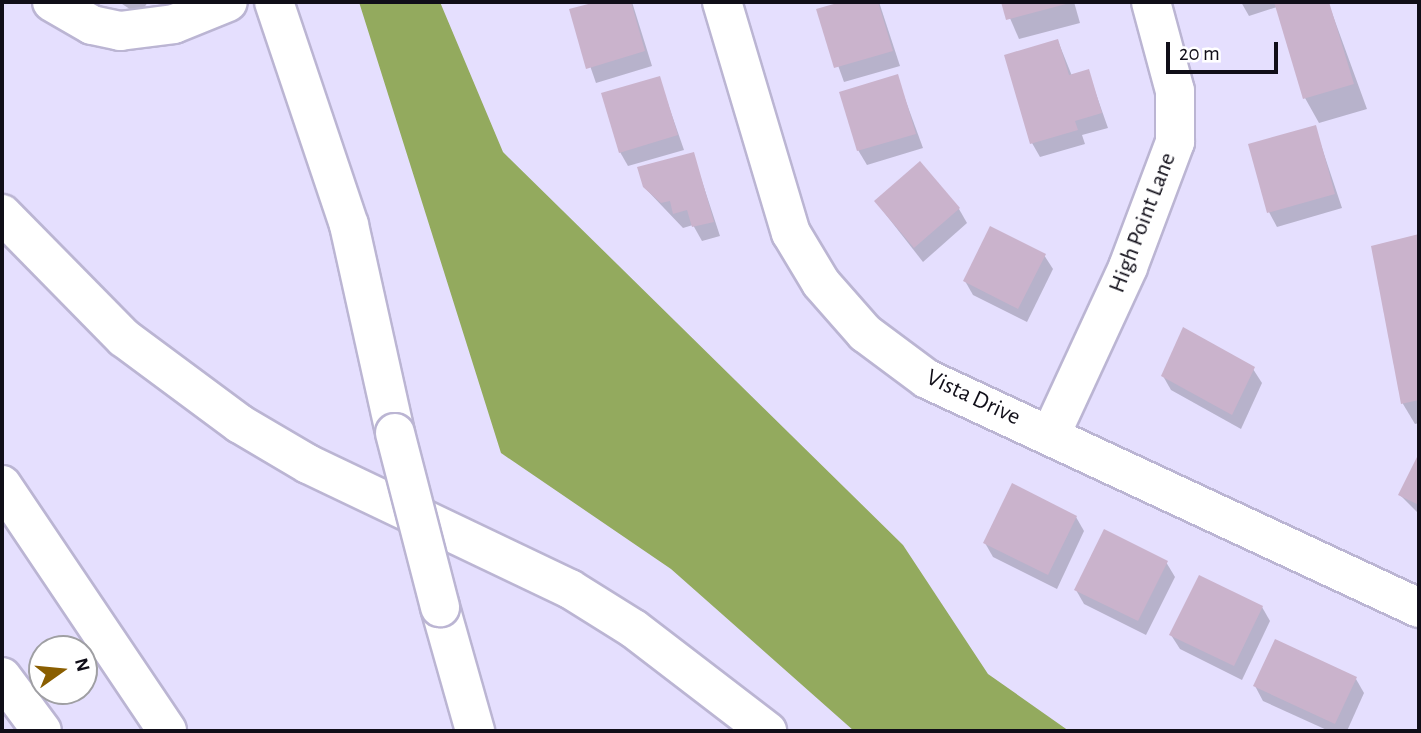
<!DOCTYPE html>
<html>
<head>
<meta charset="utf-8">
<style>
	body { margin:0 }
	#map { position:relative; width:1421px; height:733px; overflow:hidden; background:#e5dffe; font-family:"Alegreya Sans",sans-serif }
	div>[style] { position:absolute }
	[style*='--x'] { left:calc(var(--x)*1px); top:calc(var(--y)*1px); width:calc(var(--w)*1px); rotate:calc(var(--a)*1deg) }
	.forest>* { inset:0; background:#93aa5e }
	.shadow>* { inset:0; background:#0003 }
	.building>* { inset:0; background:#cab3cc }
	.roads { filter:drop-shadow(2px 0 #bbb5d3) drop-shadow(-2px 0 #bbb5d3) drop-shadow(0 2px #bbb5d3) drop-shadow(0 -2px #bbb5d3) }
	.minor>* { height:38px; margin:-19px; padding:0 19px; transform-origin:19px; border-radius:19px; background:#fff }
	.highway>* { height:38px; margin:-19px; padding:0 19px; transform-origin:19px; border-radius:19px; background:#fff }
	.bridges { filter:drop-shadow(2px 0 #bbb5d3) drop-shadow(-2px 0 #bbb5d3) drop-shadow(0 2px #bbb5d3) drop-shadow(0 -2px #bbb5d3) }
	.minor-bridge>* { height:38px; margin:-19px; padding:0 19px; transform-origin:19px; border-radius:19px; background:#fff }
	span { translate:-50% -50%; white-space:nowrap; text-align:center; line-height:1.15; -webkit-text-stroke:7px #fff; paint-order:stroke }
	.street-label { font-size:24px; color:#100e18 }
	.frame { position:absolute; inset:0; border:4px solid #100e18; pointer-events:none }
	.north { position:absolute; left:28px; top:635px; width:70px; height:70px; box-sizing:border-box; background:#fff; border:2px solid #9f9fa3; border-radius:50%; rotate:75deg; font-size:19px; font-weight:700; line-height:28px; text-align:center; color:#100e18 }
	.north::after { content:''; display:block; margin:auto; width:24px; height:32px; background:#8a5e00; clip-path:polygon(50% 0,100% 100%,50% 72%,0 100%) }
	.scale { position:absolute; left:1166px; top:42px; width:112px; height:32px; box-sizing:border-box; border:4px solid #100e18; border-top:0; padding-left:9px; font-size:21px; line-height:24px; white-space:nowrap; color:#100e18; -webkit-text-stroke:5px #fff; paint-order:stroke }
</style>
</head>
<body>
<div id="map">
	<div class="forest">
		<div style="clip-path:polygon(359px 2px,440px 2px,503px 152px,903px 545px,988px 674px,1069px 731px,854px 731px,671px 569px,501px 453px)"></div>
	</div>
	<div class="shadow">
		<div style="clip-path:polygon(119px 2px,148px 2px,139px 15px)"></div>
		<div style="clip-path:polygon(602px 2px,632px 2px,652px 66px,596px 83px,571px 11px)"></div>
		<div style="clip-path:polygon(847px 2px,879px 2px,900px 66px,844px 82px,818px 10px)"></div>
		<div style="clip-path:polygon(1003px 2px,1074px 2px,1080px 23px,1019px 39px)"></div>
		<div style="clip-path:polygon(1241px 2px,1328px 2px,1367px 109px,1319px 123px,1305px 98px,1277px 7px,1249px 16px)"></div>
		<div style="clip-path:polygon(1058px 41px,1072px 76px,1088px 71px,1108px 128px,1082px 135px,1085px 144px,1040px 157px,1032px 143px)"></div>
		<div style="clip-path:polygon(897px 77px,923px 148px,867px 165px,858px 150px)"></div>
		<div style="clip-path:polygon(659px 78px,684px 150px,628px 166px,620px 152px)"></div>
		<div style="clip-path:polygon(1315px 127px,1342px 208px,1277px 227px,1269px 212px)"></div>
		<div style="clip-path:polygon(693px 154px,720px 236px,702px 241px,693px 225px,683px 228px,644px 187px)"></div>
		<div style="clip-path:polygon(876px 202px,959px 209px,967px 223px,923px 262px)"></div>
		<div style="clip-path:polygon(1419px 236px,1419px 423px,1415px 424px,1403px 404px,1373px 247px)"></div>
		<div style="clip-path:polygon(1044px 255px,1053px 269px,1027px 322px,973px 295px,965px 281px)"></div>
		<div style="clip-path:polygon(1253px 369px,1262px 383px,1241px 429px,1171px 390px,1163px 376px)"></div>
		<div style="clip-path:polygon(1419px 457px,1419px 514px,1400px 495px)"></div>
		<div style="clip-path:polygon(1076px 517px,1084px 531px,1057px 589px,993px 557px,985px 543px)"></div>
		<div style="clip-path:polygon(1166px 562px,1175px 577px,1146px 635px,1084px 604px,1076px 590px)"></div>
		<div style="clip-path:polygon(1262px 607px,1270px 621px,1242px 680px,1180px 649px,1171px 635px)"></div>
		<div style="clip-path:polygon(1356px 679px,1364px 693px,1347px 731px,1329px 731px,1263px 701px,1255px 686px)"></div>
	</div>
	<div class="building">
		<div style="clip-path:polygon(596px 2px,631px 2px,645px 51px,586px 69px,569px 9px)"></div>
		<div style="clip-path:polygon(841px 2px,878px 2px,893px 51px,834px 68px,816px 9px)"></div>
		<div style="clip-path:polygon(1001px 2px,1070px 2px,1070px 3px,1006px 20px)"></div>
		<div style="clip-path:polygon(1274px 2px,1329px 2px,1354px 84px,1303px 99px)"></div>
		<div style="clip-path:polygon(1058px 39px,1069px 75px,1089px 69px,1102px 113px,1075px 121px,1078px 130px,1030px 144px,1004px 55px)"></div>
		<div style="clip-path:polygon(898px 74px,916px 134px,857px 151px,839px 92px)"></div>
		<div style="clip-path:polygon(660px 76px,678px 135px,619px 153px,601px 93px)"></div>
		<div style="clip-path:polygon(1316px 125px,1335px 194px,1267px 213px,1248px 144px)"></div>
		<div style="clip-path:polygon(694px 152px,714px 222px,692px 227px,687px 210px,673px 214px,670px 201px,661px 203px,643px 187px,637px 167px)"></div>
		<div style="clip-path:polygon(920px 161px,960px 208px,914px 248px,874px 201px)"></div>
		<div style="clip-path:polygon(990px 226px,1046px 254px,1018px 309px,963px 281px)"></div>
		<div style="clip-path:polygon(1419px 234px,1419px 400px,1401px 404px,1371px 246px)"></div>
		<div style="clip-path:polygon(1183px 327px,1255px 367px,1232px 415px,1161px 376px)"></div>
		<div style="clip-path:polygon(1419px 453px,1419px 505px,1398px 495px)"></div>
		<div style="clip-path:polygon(1012px 483px,1077px 516px,1048px 575px,983px 543px)"></div>
		<div style="clip-path:polygon(1104px 529px,1168px 561px,1138px 621px,1074px 590px)"></div>
		<div style="clip-path:polygon(1199px 575px,1263px 606px,1234px 666px,1169px 635px)"></div>
		<div style="clip-path:polygon(1275px 639px,1357px 677px,1335px 724px,1253px 686px)"></div>
	</div>
	<div class="roads">
		<div class="minor">
			<div style="--x:52;--y:2;--w:46;--a:29.9"></div>
			<div style="--x:92;--y:25;--w:29;--a:12"></div>
			<div style="--x:120;--y:31;--w:54;--a:-7.4"></div>
			<div style="--x:174;--y:24;--w:58;--a:-22.2"></div>
			<div style="--x:274;--y:2;--w:235;--a:71.4"></div>
			<div style="--x:349;--y:225;--w:213;--a:77.5"></div>
			<div style="--x:722;--y:2;--w:241;--a:73.4"></div>
			<div style="--x:791;--y:233;--w:58;--a:59"></div>
			<div style="--x:821;--y:283;--w:67;--a:48.7"></div>
			<div style="--x:865;--y:333;--w:77;--a:36.6"></div>
			<div style="--x:927;--y:379;--w:543;--a:24.96"></div>
			<div style="--x:2;--y:214;--w:174;--a:45.5"></div>
			<div style="--x:124;--y:338;--w:144;--a:36.6"></div>
			<div style="--x:240;--y:424;--w:79;--a:30.5"></div>
			<div style="--x:308;--y:464;--w:290;--a:25.5"></div>
			<div style="--x:570;--y:589;--w:75;--a:32"></div>
			<div style="--x:634;--y:629;--w:168;--a:37.5"></div>
			<div style="--x:1051;--y:434;--w:184;--a:-65.2"></div>
			<div style="--x:1128;--y:267;--w:134;--a:-69.4"></div>
			<div style="--x:1175;--y:142;--w:51;--a:-90"></div>
			<div style="--x:1175;--y:91;--w:92;--a:-105.1"></div>
			<div style="--x:440;--y:607;--w:129;--a:74.2"></div>
		</div>
		<div class="highway">
			<div style="--x:2;--y:485;--w:296;--a:56.1"></div>
			<div style="--x:2;--y:677;--w:67;--a:53.5"></div>
		</div>
	</div>
	<div class="bridges">
		<div class="minor-bridge">
			<div style="--x:395;--y:433;--w:180;--a:75.5"></div>
		</div>
	</div>
	<div class="street-label">
		<span style="left:1143px;top:223px;rotate:-69deg">High Point Lane</span>
		<span style="left:973px;top:398px;rotate:25deg">Vista Drive</span>
	</div>
	<div class="frame"></div>
	<div class="north">N</div>
	<div class="scale">20 m</div>
</div>
</body>
</html>
